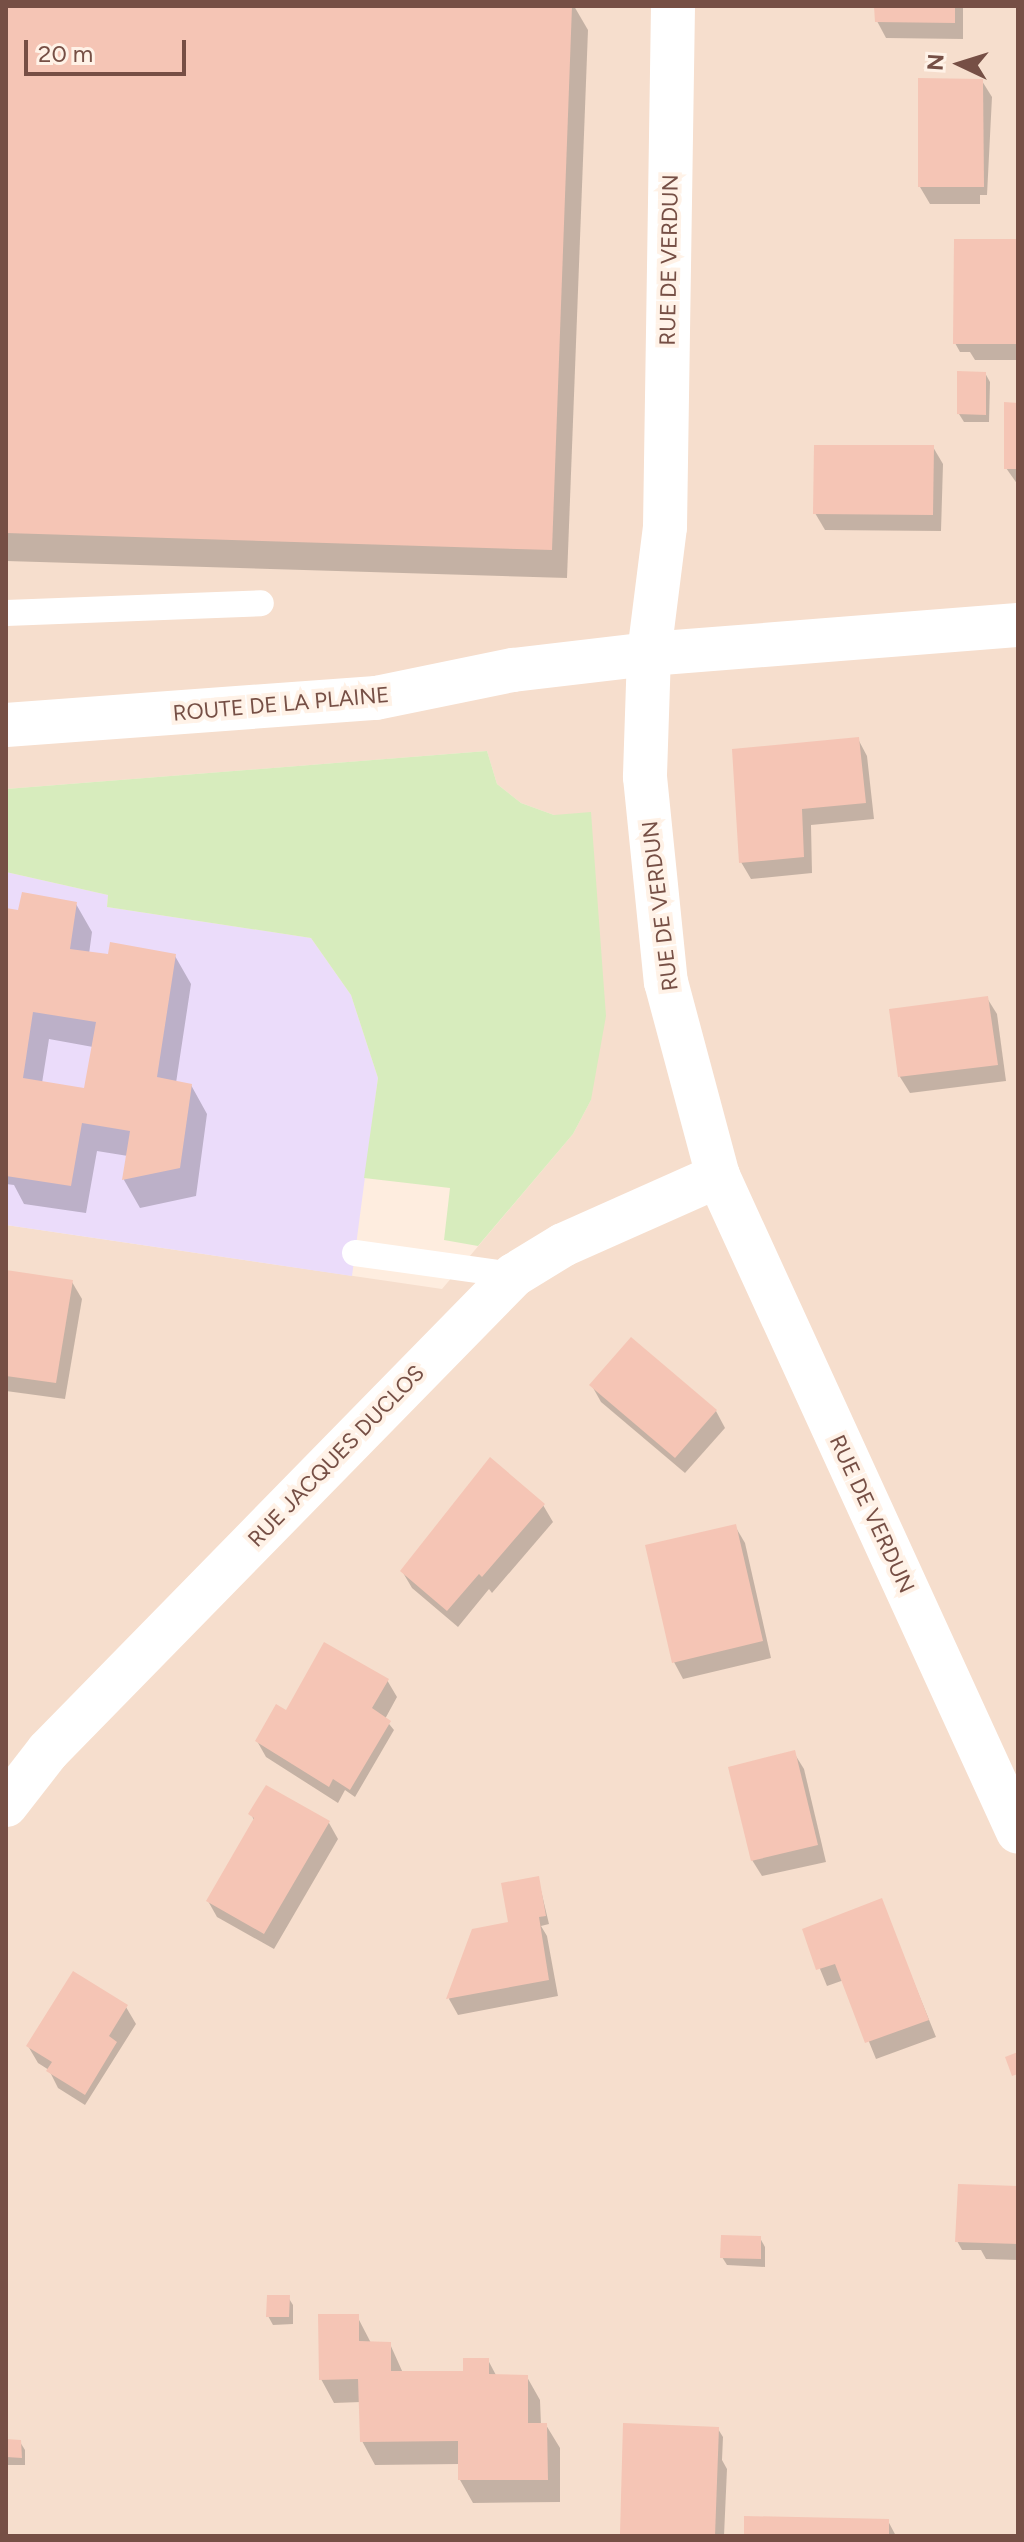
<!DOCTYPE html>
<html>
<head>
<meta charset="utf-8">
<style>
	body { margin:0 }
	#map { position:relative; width:1024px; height:2542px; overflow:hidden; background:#feeddf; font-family:Figtree,sans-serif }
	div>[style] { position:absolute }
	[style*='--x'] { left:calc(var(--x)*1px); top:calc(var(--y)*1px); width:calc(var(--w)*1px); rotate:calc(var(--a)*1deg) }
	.residential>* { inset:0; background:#f6decd }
	.education>* { inset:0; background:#ebdcfa }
	.green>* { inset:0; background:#d7ecbd }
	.shadow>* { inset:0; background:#0003 }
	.building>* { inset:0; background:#f5c5b5 }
	.lane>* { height:26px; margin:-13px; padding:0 13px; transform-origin:13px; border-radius:13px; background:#fff }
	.street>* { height:44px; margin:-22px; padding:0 22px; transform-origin:22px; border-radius:22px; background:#fff }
	.secondary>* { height:44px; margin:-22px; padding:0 22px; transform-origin:22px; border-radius:22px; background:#fff }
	span { translate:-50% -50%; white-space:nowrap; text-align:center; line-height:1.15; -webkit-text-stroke:8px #fff2e7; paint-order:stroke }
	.street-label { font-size:22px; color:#764f45 }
	.frame { position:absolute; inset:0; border:8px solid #764f45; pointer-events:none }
	.north { position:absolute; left:920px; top:24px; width:80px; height:80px; -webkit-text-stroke:6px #fff2e7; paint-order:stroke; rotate:274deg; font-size:22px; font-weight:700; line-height:32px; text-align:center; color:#764f45 }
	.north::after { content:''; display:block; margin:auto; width:28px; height:36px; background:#764f45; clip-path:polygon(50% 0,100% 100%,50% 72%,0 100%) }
	.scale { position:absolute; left:24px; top:40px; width:162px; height:36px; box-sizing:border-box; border:4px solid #764f45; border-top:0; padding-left:10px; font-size:24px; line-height:28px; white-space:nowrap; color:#764f45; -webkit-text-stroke:6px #fff2e7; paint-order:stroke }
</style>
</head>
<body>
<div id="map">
	<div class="residential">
		<div style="clip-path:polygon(6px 6px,1018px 6px,1018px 2536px,6px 2536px,6px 1225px,442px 1289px,573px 1134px,591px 1100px,554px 815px,521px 803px,497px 784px,487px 751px,6px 789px)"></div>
	</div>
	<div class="education">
		<div style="clip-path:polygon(6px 872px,108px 895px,107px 907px,311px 938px,351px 995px,378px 1078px,352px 1276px,6px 1225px)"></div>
	</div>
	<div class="green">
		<div style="clip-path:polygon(487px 751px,497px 784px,521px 803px,554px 815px,591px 812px,606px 1016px,591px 1100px,573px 1134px,478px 1246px,444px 1240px,450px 1188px,364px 1178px,378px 1078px,351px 995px,311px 938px,107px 907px,108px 895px,6px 872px,6px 789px)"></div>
	</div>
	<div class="shadow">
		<div style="clip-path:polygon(6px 6px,574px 6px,588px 30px,567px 578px,6px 561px)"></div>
		<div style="clip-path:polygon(876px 6px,963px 6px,963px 39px,886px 38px,877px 21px)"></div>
		<div style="clip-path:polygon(982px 81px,992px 97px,987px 195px,980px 195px,980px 204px,930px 204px,920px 187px)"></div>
		<div style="clip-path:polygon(1018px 241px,1018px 360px,975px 360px,970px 352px,960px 352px,955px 343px)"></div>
		<div style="clip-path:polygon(985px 373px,990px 382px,989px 422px,964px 422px,959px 414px)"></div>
		<div style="clip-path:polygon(1018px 405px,1018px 485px,1006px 468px)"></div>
		<div style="clip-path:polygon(933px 447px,943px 464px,941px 531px,825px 530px,815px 513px)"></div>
		<div style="clip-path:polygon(858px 739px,867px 756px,874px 819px,811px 825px,812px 873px,751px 879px,741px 862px)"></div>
		<div style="clip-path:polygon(evenodd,76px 904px,92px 932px,89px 954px,175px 956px,191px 984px,176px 1083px,191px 1085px,207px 1114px,196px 1196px,140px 1208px,124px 1180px,128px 1156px,97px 1151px,86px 1213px,24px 1204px,14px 1185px,6px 1184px,6px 910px,20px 912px,76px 904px,49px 1039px,93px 1047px,86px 1091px,42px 1083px,49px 1039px)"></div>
		<div style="clip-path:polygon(987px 998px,997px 1014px,1006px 1081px,910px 1093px,900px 1077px,892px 1011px)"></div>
		<div style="clip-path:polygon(6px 1272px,72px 1282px,82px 1299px,65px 1399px,6px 1391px)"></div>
		<div style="clip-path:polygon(592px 1386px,716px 1411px,725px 1428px,685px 1473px,601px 1402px)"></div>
		<div style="clip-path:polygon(543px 1505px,553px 1522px,492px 1593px,489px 1589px,458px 1627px,412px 1588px,402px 1571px)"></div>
		<div style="clip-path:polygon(735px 1526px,745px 1543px,771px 1658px,683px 1679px,674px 1662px)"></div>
		<div style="clip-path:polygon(387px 1680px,397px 1697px,385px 1719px,394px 1730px,355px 1797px,345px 1790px,338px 1803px,266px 1757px,257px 1741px,286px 1712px)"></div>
		<div style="clip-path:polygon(794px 1753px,804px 1769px,826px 1862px,762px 1876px,752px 1860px)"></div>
		<div style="clip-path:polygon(251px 1814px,329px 1823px,338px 1839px,274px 1949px,217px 1917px,208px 1901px,254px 1820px)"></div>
		<div style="clip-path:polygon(538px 1878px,549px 1924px,541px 1926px,547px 1936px,558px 1996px,458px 2015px,449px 1999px,473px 1930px,511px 1924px)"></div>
		<div style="clip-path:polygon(881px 1901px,936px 2037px,876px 2059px,844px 1980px,827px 1986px,804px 1930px)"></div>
		<div style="clip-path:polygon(126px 2007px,136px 2024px,85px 2105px,58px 2088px,49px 2070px,38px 2063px,28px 2046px)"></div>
		<div style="clip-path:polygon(1018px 2188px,1018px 2260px,986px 2259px,981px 2250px,962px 2250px,957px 2241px)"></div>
		<div style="clip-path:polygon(760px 2238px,765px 2247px,765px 2267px,727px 2265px,722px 2257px)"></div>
		<div style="clip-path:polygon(288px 2297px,293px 2305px,293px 2324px,273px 2325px,268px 2316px)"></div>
		<div style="clip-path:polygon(357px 2316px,371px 2343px,390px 2344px,403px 2373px,465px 2373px,488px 2360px,497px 2377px,527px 2377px,540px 2400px,541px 2425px,546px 2425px,560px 2448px,560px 2502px,473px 2503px,460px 2480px,460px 2464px,375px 2465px,362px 2441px,361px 2402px,334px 2403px,321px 2379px)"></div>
		<div style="clip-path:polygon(718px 2429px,723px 2437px,722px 2460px,727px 2469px,724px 2536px,623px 2536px,622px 2533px)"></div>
		<div style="clip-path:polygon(6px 2441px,20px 2442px,25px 2450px,25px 2465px,8px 2465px)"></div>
		<div style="clip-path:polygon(888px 2521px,896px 2536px,746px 2536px)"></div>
	</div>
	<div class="building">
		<div style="clip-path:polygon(6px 6px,572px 6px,552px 550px,6px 533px)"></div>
		<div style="clip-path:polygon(874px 6px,955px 6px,955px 23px,875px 22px)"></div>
		<div style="clip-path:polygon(918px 78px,983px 79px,984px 187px,918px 187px)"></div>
		<div style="clip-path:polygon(954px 239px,1018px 239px,1018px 344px,953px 344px)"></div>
		<div style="clip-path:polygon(957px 371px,986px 372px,986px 415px,957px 414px)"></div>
		<div style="clip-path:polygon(1004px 402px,1018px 403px,1018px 469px,1004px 469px)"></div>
		<div style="clip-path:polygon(814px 445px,934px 445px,933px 515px,813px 514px)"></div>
		<div style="clip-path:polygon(859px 737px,866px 803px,802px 809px,804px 857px,739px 863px,732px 749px)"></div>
		<div style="clip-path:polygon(evenodd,22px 892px,77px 902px,70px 949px,108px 954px,110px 942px,176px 954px,157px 1077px,192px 1084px,180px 1168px,122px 1180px,130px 1131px,82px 1123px,71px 1186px,6px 1176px,6px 908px,18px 910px,22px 892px,33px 1012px,96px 1022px,84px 1088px,23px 1078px,33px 1012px)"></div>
		<div style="clip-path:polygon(988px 996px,998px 1065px,898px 1077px,889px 1009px)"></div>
		<div style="clip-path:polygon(6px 1270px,73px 1280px,56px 1383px,6px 1376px)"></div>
		<div style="clip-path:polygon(631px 1337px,717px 1410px,675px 1458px,589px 1385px)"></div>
		<div style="clip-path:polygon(490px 1457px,545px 1504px,482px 1577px,479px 1574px,447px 1611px,400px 1571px)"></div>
		<div style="clip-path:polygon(736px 1524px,763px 1641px,672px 1663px,645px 1545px)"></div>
		<div style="clip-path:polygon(324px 1642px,389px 1679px,372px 1708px,391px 1721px,350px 1790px,333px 1779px,329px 1787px,255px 1741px,276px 1704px,286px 1710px)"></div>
		<div style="clip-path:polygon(795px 1750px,818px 1845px,751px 1861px,728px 1767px)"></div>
		<div style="clip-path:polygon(266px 1785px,330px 1821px,264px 1934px,206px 1901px,254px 1818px,248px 1814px)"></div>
		<div style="clip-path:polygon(539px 1876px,546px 1916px,539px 1917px,549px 1980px,446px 1999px,472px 1929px,508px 1922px,501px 1883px)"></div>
		<div style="clip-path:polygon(882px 1898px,929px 2020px,865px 2043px,835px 1964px,816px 1970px,802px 1929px)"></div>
		<div style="clip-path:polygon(73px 1971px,128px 2005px,109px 2036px,117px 2042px,85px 2095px,46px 2071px,52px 2062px,26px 2046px)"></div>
		<div style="clip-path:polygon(1018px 2052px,1018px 2074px,1012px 2076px,1005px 2057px)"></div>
		<div style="clip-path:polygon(958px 2184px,1018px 2186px,1018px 2244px,955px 2242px)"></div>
		<div style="clip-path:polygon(721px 2235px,761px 2236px,761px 2259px,720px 2258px)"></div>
		<div style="clip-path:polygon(267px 2295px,290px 2295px,289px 2317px,266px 2317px)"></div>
		<div style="clip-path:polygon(318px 2314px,359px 2314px,359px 2341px,391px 2342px,391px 2371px,463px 2371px,463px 2358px,489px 2358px,489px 2374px,528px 2375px,528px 2423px,547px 2423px,548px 2480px,458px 2480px,458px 2441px,360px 2442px,358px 2379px,319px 2380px)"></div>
		<div style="clip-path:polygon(623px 2423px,719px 2427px,715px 2536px,620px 2534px)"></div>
		<div style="clip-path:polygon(6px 2439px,21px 2440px,22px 2458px,6px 2457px)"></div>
		<div style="clip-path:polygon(744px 2516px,889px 2519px,889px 2536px,744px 2536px)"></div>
	</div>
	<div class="lane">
		<div style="--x:6;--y:613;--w:255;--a:-2.2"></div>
		<div style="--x:355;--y:1253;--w:161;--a:7.9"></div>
	</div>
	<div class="street">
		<div style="--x:6;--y:725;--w:371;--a:-4.2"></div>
		<div style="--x:376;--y:698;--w:140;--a:-11.6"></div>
		<div style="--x:513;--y:670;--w:137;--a:-6.7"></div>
	</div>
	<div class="secondary">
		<div style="--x:673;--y:6;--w:521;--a:90.88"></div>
		<div style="--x:665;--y:527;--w:128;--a:97.2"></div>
		<div style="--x:649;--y:654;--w:123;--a:91.9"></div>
		<div style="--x:645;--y:777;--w:206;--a:84.2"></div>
		<div style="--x:666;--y:982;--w:201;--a:75"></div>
		<div style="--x:718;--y:1176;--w:721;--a:65.42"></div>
		<div style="--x:649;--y:654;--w:370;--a:-4.5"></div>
		<div style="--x:6;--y:1805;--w:68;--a:-52.1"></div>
		<div style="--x:48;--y:1751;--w:666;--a:-45.61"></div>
		<div style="--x:514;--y:1275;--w:57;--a:-31.5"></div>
		<div style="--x:563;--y:1245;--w:170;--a:-24"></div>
	</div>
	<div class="street-label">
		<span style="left:669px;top:260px;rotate:-89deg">RUE DE VERDUN</span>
		<span style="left:281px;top:704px;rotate:-5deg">ROUTE DE LA PLAINE</span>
		<span style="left:660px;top:906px;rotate:-97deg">RUE DE VERDUN</span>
		<span style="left:336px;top:1456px;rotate:-46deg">RUE JACQUES DUCLOS</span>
		<span style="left:872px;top:1514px;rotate:65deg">RUE DE VERDUN</span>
	</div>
	<div class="frame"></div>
	<div class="north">N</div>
	<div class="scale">20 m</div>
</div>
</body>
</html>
